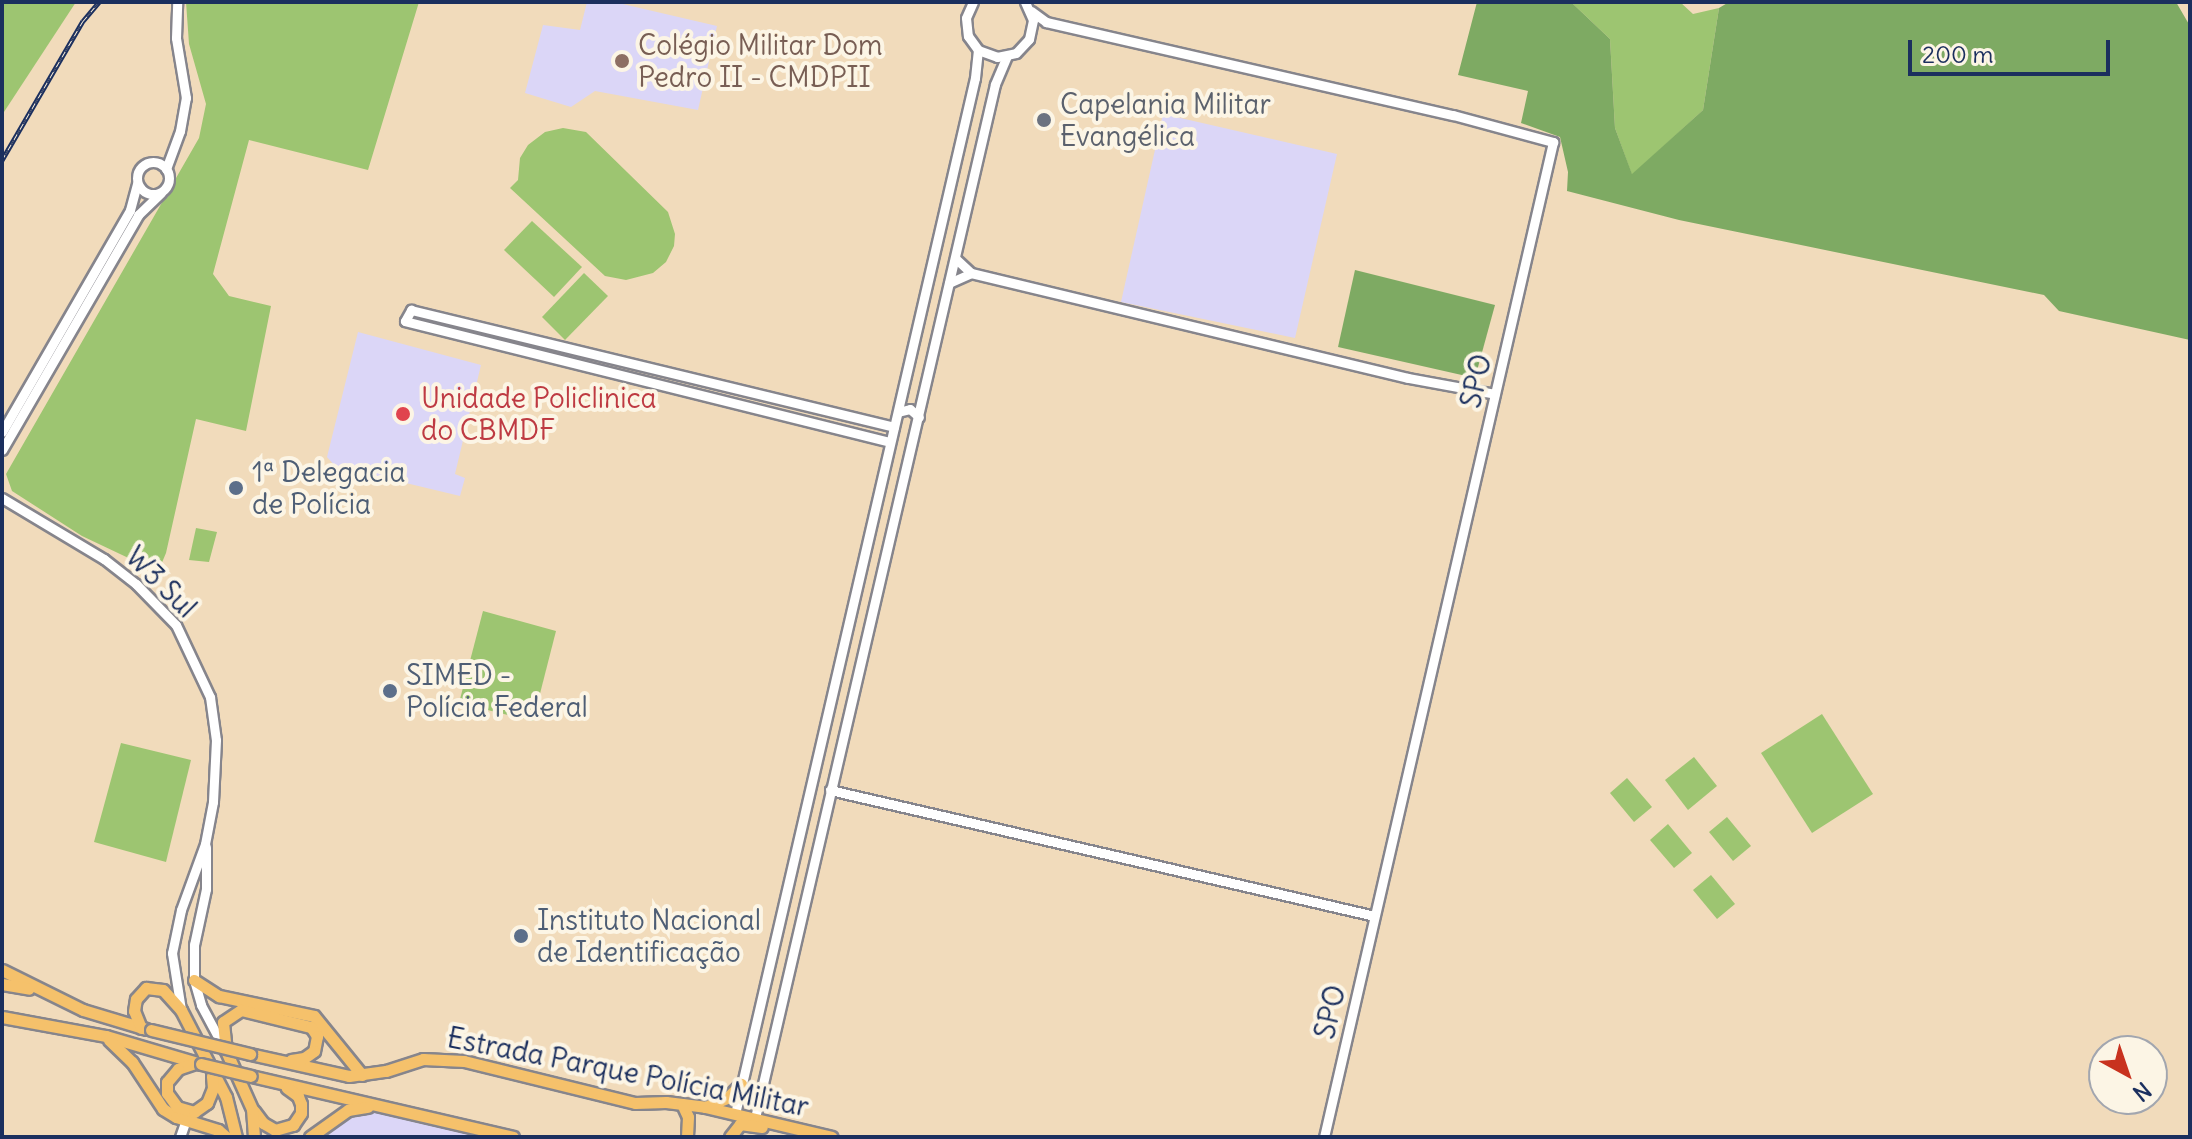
<!DOCTYPE html>
<html>
<head>
<meta charset="utf-8">
<style>
	body { margin:0 }
	#map { position:relative; width:2192px; height:1139px; overflow:hidden; background:#f1dbbb; font-family:Delius,sans-serif }
	div>[style] { position:absolute }
	[style*='--x'] { left:calc(var(--x)*1px); top:calc(var(--y)*1px); width:calc(var(--w)*1px); rotate:calc(var(--a)*1deg) }
	.built>* { inset:0; background:#dbd6f7 }
	.green>* { inset:0; background:#9dc571 }
	.forest>* { inset:0; background:#7eaa63 }
	.roads { filter:drop-shadow(2px 0 #86858c) drop-shadow(-2px 0 #86858c) drop-shadow(0 2px #86858c) drop-shadow(0 -2px #86858c) }
	.minor>* { height:9px; margin:-4.5px; padding:0 4.5px; transform-origin:4.5px; border-radius:4.5px; background:#fff }
	.minor>.ring { margin:-4.5px; padding:0; box-sizing:content-box; background:none; border:9px solid #fff; border-radius:50% }
	.major>* { height:11px; margin:-5.5px; padding:0 5.5px; transform-origin:5.5px; border-radius:5.5px; background:#f5c16b }
	.rail>* { height:5px; margin-top:-2.5px; transform-origin:0; background:repeating-linear-gradient(90deg,#fcf5e5 0 6px,#1b2f5e 0 12px); box-sizing:border-box; border-block:2px solid #1b2f5e }
	.bridges { filter:drop-shadow(2px 0 #86858c) drop-shadow(-2px 0 #86858c) drop-shadow(0 2px #86858c) drop-shadow(0 -2px #86858c) }
	.major-bridge>* { height:11px; margin:-5.5px; padding:0 5.5px; transform-origin:5.5px; border-radius:5.5px; background:#f5c16b }
	.dots>* { width:22px; height:22px; translate:-50% -50%; box-sizing:border-box; border:4px solid #fcf5e5; border-radius:50% }
	span { translate:-50% -50%; white-space:nowrap; text-align:center; line-height:1.15; -webkit-text-stroke:8px #fcf5e5; paint-order:stroke }
	.education-label { font-size:28px; color:#785e54 }
	.left { translate:0 -50%; text-align:left }
	.worship-label { font-size:28px; color:#5b616d }
	.street-label { font-size:28px; color:#1b2f5e }
	.health-label { font-size:28px; color:#be3a42 }
	.service-label { font-size:28px; color:#4e5e75 }
	.frame { position:absolute; inset:0; border:4px solid #1b2f5e; pointer-events:none }
	.north { position:absolute; left:2088px; top:1035px; width:80px; height:80px; box-sizing:border-box; background:#fcf5e5; border:2px solid #a2a6af; border-radius:50%; rotate:140deg; font-size:22px; font-weight:700; line-height:32px; text-align:center; color:#1b2f5e }
	.north::after { content:''; display:block; margin:auto; width:28px; height:36px; background:#c8321e; clip-path:polygon(50% 0,100% 100%,50% 72%,0 100%) }
	.scale { position:absolute; left:1908px; top:40px; width:202px; height:36px; box-sizing:border-box; border:4px solid #1b2f5e; border-top:0; padding-left:10px; font-size:24px; line-height:28px; white-space:nowrap; color:#1b2f5e; -webkit-text-stroke:6px #fcf5e5; paint-order:stroke }
</style>
</head>
<body>
<div id="map">
	<div class="built">
		<div style="clip-path:polygon(587px 2px,614px 2px,717px 26px,698px 110px,595px 91px,571px 107px,525px 93px,543px 25px,580px 30px)"></div>
		<div style="clip-path:polygon(1163px 114px,1337px 154px,1295px 338px,1121px 302px)"></div>
		<div style="clip-path:polygon(358px 332px,481px 365px,455px 474px,465px 478px,460px 496px,335px 466px,327px 457px)"></div>
		<div style="clip-path:polygon(364px 1109px,379px 1110px,478px 1137px,317px 1137px,351px 1113px)"></div>
	</div>
	<div class="green">
		<div style="clip-path:polygon(2px 2px,76px 2px,2px 115px)"></div>
		<div style="clip-path:polygon(186px 2px,419px 2px,368px 170px,249px 140px,213px 274px,229px 296px,271px 306px,246px 431px,196px 419px,166px 553px,158px 572px,82px 536px,12px 491px,6px 474px,199px 138px,206px 104px,189px 44px)"></div>
		<div style="clip-path:polygon(1571px 2px,1680px 2px,1693px 14px,1719px 8px,1703px 110px,1632px 175px,1615px 128px,1610px 39px)"></div>
		<div style="clip-path:polygon(563px 128px,586px 132px,668px 212px,675px 234px,674px 246px,666px 262px,653px 273px,626px 280px,605px 276px,510px 188px,518px 180px,520px 158px,528px 145px,545px 132px)"></div>
		<div style="clip-path:polygon(532px 221px,582px 267px,554px 297px,504px 250px)"></div>
		<div style="clip-path:polygon(584px 273px,608px 296px,565px 340px,542px 317px)"></div>
		<div style="clip-path:polygon(196px 528px,217px 532px,209px 562px,189px 560px)"></div>
		<div style="clip-path:polygon(483px 611px,556px 631px,533px 721px,459px 703px)"></div>
		<div style="clip-path:polygon(1822px 714px,1873px 794px,1812px 833px,1761px 753px)"></div>
		<div style="clip-path:polygon(121px 743px,191px 760px,166px 862px,94px 842px)"></div>
		<div style="clip-path:polygon(1694px 757px,1717px 786px,1688px 810px,1665px 780px)"></div>
		<div style="clip-path:polygon(1627px 778px,1652px 807px,1634px 822px,1610px 793px)"></div>
		<div style="clip-path:polygon(1727px 817px,1751px 846px,1733px 861px,1709px 832px)"></div>
		<div style="clip-path:polygon(1668px 824px,1692px 853px,1674px 868px,1650px 840px)"></div>
		<div style="clip-path:polygon(1711px 875px,1735px 904px,1717px 919px,1693px 890px)"></div>
	</div>
	<div class="forest">
		<div style="clip-path:polygon(1477px 2px,1571px 2px,1610px 39px,1615px 128px,1632px 174px,1703px 110px,1719px 8px,1729px 2px,2176px 2px,2190px 26px,2190px 340px,2059px 311px,2044px 295px,1679px 220px,1567px 191px,1568px 172px,1560px 137px,1521px 123px,1528px 91px,1458px 75px)"></div>
		<div style="clip-path:polygon(1355px 270px,1495px 305px,1475px 378px,1338px 347px)"></div>
	</div>
	<div class="roads">
		<div class="minor">
			<div style="--x:973;--y:2;--w:17;--a:114"></div>
			<div style="--x:966;--y:18;--w:18;--a:84"></div>
			<div style="--x:968;--y:36;--w:17;--a:54"></div>
			<div style="--x:978;--y:50;--w:20;--a:20"></div>
			<div style="--x:997;--y:57;--w:19;--a:-12"></div>
			<div style="--x:1016;--y:53;--w:19;--a:-47"></div>
			<div style="--x:1029;--y:39;--w:19;--a:-78"></div>
			<div style="--x:1033;--y:20;--w:20;--a:-114"></div>
			<div style="--x:1031;--y:11;--w:19;--a:36"></div>
			<div style="--x:1046;--y:22;--w:417;--a:12.9"></div>
			<div style="--x:1453;--y:115;--w:104;--a:15.1"></div>
			<div style="--x:1553;--y:142;--w:1021;--a:102.96"></div>
			<div class="ring" style="left:137px;top:162px;width:23px;height:23px"></div>
			<div style="--x:166;--y:169;--w:40;--a:-69.8"></div>
			<div style="--x:180;--y:131;--w:34;--a:-80"></div>
			<div style="--x:186;--y:98;--w:61;--a:-99.5"></div>
			<div style="--x:176;--y:38;--w:36;--a:-88"></div>
			<div style="--x:955;--y:258;--w:22;--a:43"></div>
			<div style="--x:971;--y:273;--w:449;--a:13.5"></div>
			<div style="--x:1408;--y:378;--w:88;--a:10.4"></div>
			<div style="--x:949;--y:283;--w:24;--a:-24"></div>
			<div style="--x:898;--y:412;--w:12;--a:-14"></div>
			<div style="--x:910;--y:409;--w:12;--a:42"></div>
			<div style="--x:2;--y:432;--w:256;--a:-60"></div>
			<div style="--x:130;--y:210;--w:27;--a:-75"></div>
			<div style="--x:890;--y:442;--w:500;--a:-166"></div>
			<div style="--x:405;--y:321;--w:13;--a:-61"></div>
			<div style="--x:411;--y:310;--w:497;--a:13.6"></div>
			<div style="--x:2;--y:450;--w:272;--a:-59.9"></div>
			<div style="--x:138;--y:215;--w:32;--a:-44"></div>
			<div style="--x:2;--y:498;--w:119;--a:30.9"></div>
			<div style="--x:104;--y:559;--w:41;--a:38"></div>
			<div style="--x:136;--y:584;--w:57;--a:45.7"></div>
			<div style="--x:176;--y:625;--w:80;--a:64.7"></div>
			<div style="--x:210;--y:697;--w:43;--a:82.1"></div>
			<div style="--x:216;--y:740;--w:62;--a:92.8"></div>
			<div style="--x:213;--y:802;--w:43;--a:100.8"></div>
			<div style="--x:205;--y:844;--w:70;--a:110"></div>
			<div style="--x:181;--y:910;--w:44;--a:101.8"></div>
			<div style="--x:172;--y:953;--w:58;--a:81"></div>
			<div style="--x:830;--y:790;--w:559;--a:13.02"></div>
			<div style="--x:206;--y:847;--w:42;--a:90"></div>
			<div style="--x:206;--y:889;--w:57;--a:102.1"></div>
			<div style="--x:194;--y:945;--w:35;--a:90"></div>
			<div style="--x:194;--y:980;--w:26;--a:74"></div>
			<div style="--x:201;--y:1005;--w:49;--a:61.9"></div>
			<div style="--x:735;--y:1114;--w:1063;--a:-76.96"></div>
			<div style="--x:975;--y:78;--w:28;--a:-84"></div>
			<div style="--x:755;--y:1118;--w:1061;--a:-76.93"></div>
			<div style="--x:995;--y:84;--w:30;--a:-67"></div>
			<div style="--x:180;--y:1137;--w:18;--a:-71"></div>
		</div>
		<div class="major">
			<div style="--x:2;--y:970;--w:90;--a:26.3"></div>
			<div style="--x:83;--y:1010;--w:66;--a:16.8"></div>
			<div style="--x:194;--y:980;--w:30;--a:33"></div>
			<div style="--x:219;--y:996;--w:97;--a:11.9"></div>
			<div style="--x:314;--y:1016;--w:76;--a:50.9"></div>
			<div style="--x:2;--y:984;--w:27;--a:10"></div>
			<div style="--x:2;--y:1017;--w:106;--a:10.4"></div>
			<div style="--x:106;--y:1036;--w:99;--a:16.4"></div>
			<div style="--x:141;--y:1028;--w:18;--a:-112"></div>
			<div style="--x:134;--y:1011;--w:12;--a:-81"></div>
			<div style="--x:136;--y:999;--w:15;--a:-48"></div>
			<div style="--x:146;--y:988;--w:17;--a:7"></div>
			<div style="--x:163;--y:990;--w:27;--a:48"></div>
			<div style="--x:181;--y:1010;--w:98;--a:62.7"></div>
			<div style="--x:226;--y:1097;--w:41;--a:76"></div>
			<div style="--x:109;--y:1040;--w:32;--a:44"></div>
			<div style="--x:132;--y:1062;--w:56;--a:56.6"></div>
			<div style="--x:163;--y:1109;--w:15;--a:32"></div>
			<div style="--x:176;--y:1117;--w:44;--a:17.2"></div>
			<div style="--x:218;--y:1130;--w:11;--a:41"></div>
			<div style="--x:250;--y:1054;--w:101;--a:12.5"></div>
			<div style="--x:349;--y:1076;--w:37;--a:-8"></div>
			<div style="--x:386;--y:1071;--w:39;--a:-18"></div>
			<div style="--x:423;--y:1059;--w:41;--a:2.8"></div>
			<div style="--x:464;--y:1061;--w:176;--a:13.8"></div>
			<div style="--x:635;--y:1103;--w:31;--a:-2"></div>
			<div style="--x:666;--y:1102;--w:39;--a:7"></div>
			<div style="--x:705;--y:1107;--w:130;--a:13.3"></div>
			<div style="--x:195;--y:1063;--w:18;--a:161"></div>
			<div style="--x:178;--y:1069;--w:17;--a:130"></div>
			<div style="--x:167;--y:1082;--w:11;--a:90"></div>
			<div style="--x:167;--y:1093;--w:17;--a:54"></div>
			<div style="--x:177;--y:1107;--w:18;--a:16"></div>
			<div style="--x:194;--y:1112;--w:16;--a:-35"></div>
			<div style="--x:207;--y:1103;--w:16;--a:-68"></div>
			<div style="--x:213;--y:1088;--w:12;--a:-95"></div>
			<div style="--x:251;--y:1076;--w:269;--a:13.1"></div>
			<div style="--x:682;--y:1104;--w:14;--a:65"></div>
			<div style="--x:688;--y:1117;--w:20;--a:93"></div>
			<div style="--x:705;--y:1107;--w:24;--a:-22"></div>
			<div style="--x:727;--y:1098;--w:20;--a:-45"></div>
			<div style="--x:254;--y:1111;--w:15;--a:53"></div>
			<div style="--x:263;--y:1123;--w:14;--a:30"></div>
			<div style="--x:275;--y:1130;--w:19;--a:-16"></div>
			<div style="--x:293;--y:1125;--w:14;--a:-56"></div>
			<div style="--x:301;--y:1113;--w:9;--a:-90"></div>
			<div style="--x:301;--y:1104;--w:9;--a:-111"></div>
			<div style="--x:298;--y:1096;--w:14;--a:-144"></div>
			<div style="--x:254;--y:1137;--w:28;--a:-94"></div>
			<div style="--x:252;--y:1109;--w:64;--a:-114.1"></div>
			<div style="--x:226;--y:1051;--w:29;--a:-96"></div>
			<div style="--x:223;--y:1022;--w:22;--a:-34"></div>
			<div style="--x:241;--y:1010;--w:72;--a:13.7"></div>
			<div style="--x:311;--y:1027;--w:11;--a:56"></div>
			<div style="--x:317;--y:1036;--w:15;--a:101"></div>
			<div style="--x:314;--y:1051;--w:12;--a:145"></div>
			<div style="--x:304;--y:1058;--w:13;--a:171"></div>
			<div style="--x:310;--y:1137;--w:47;--a:-35.4"></div>
			<div style="--x:348;--y:1110;--w:20;--a:-9"></div>
			<div style="--x:730;--y:1137;--w:16;--a:-52"></div>
			<div style="--x:740;--y:1124;--w:22;--a:8"></div>
		</div>
	</div>
	<div class="rail">
		<div style="--x:2;--y:160;--w:161;--a:-59.8"></div>
		<div style="--x:83;--y:21;--w:25;--a:-50"></div>
	</div>
	<div class="bridges">
		<div class="major-bridge">
			<div style="--x:151;--y:1030;--w:102;--a:13.6"></div>
			<div style="--x:201;--y:1064;--w:51;--a:13.5"></div>
		</div>
	</div>
	<div class="dots">
		<div style="left:622px;top:61px;background:#8d6e63"></div>
		<div style="left:1044px;top:120px;background:#6b7280"></div>
		<div style="left:403px;top:414px;background:#e0444e"></div>
		<div style="left:236px;top:488px;background:#5c6f8a"></div>
		<div style="left:390px;top:691px;background:#5c6f8a"></div>
		<div style="left:521px;top:936px;background:#5c6f8a"></div>
	</div>
	<div class="education-label">
		<span class="left" style="left:638px;top:61px">Colégio Militar Dom<br>Pedro II - CMDPII</span>
	</div>
	<div class="worship-label">
		<span class="left" style="left:1060px;top:120px">Capelania Militar<br>Evangélica</span>
	</div>
	<div class="street-label">
		<span style="left:1476px;top:381px;rotate:-77deg">SPO</span>
		<span style="left:161px;top:582px;rotate:45deg">W3 Sul</span>
		<span style="left:1330px;top:1012px;rotate:-77deg">SPO</span>
		<span style="left:628px;top:1072px;rotate:11deg">Estrada Parque Polícia Militar</span>
	</div>
	<div class="health-label">
		<span class="left" style="left:421px;top:414px">Unidade Policlinica<br>do CBMDF</span>
	</div>
	<div class="service-label">
		<span class="left" style="left:252px;top:488px">1ª Delegacia<br>de Polícia</span>
		<span class="left" style="left:406px;top:691px">SIMED -<br>Polícia Federal</span>
		<span class="left" style="left:537px;top:936px">Instituto Nacional<br>de Identificação</span>
	</div>
	<div class="frame"></div>
	<div class="north">N</div>
	<div class="scale">200 m</div>
</div>
</body>
</html>
